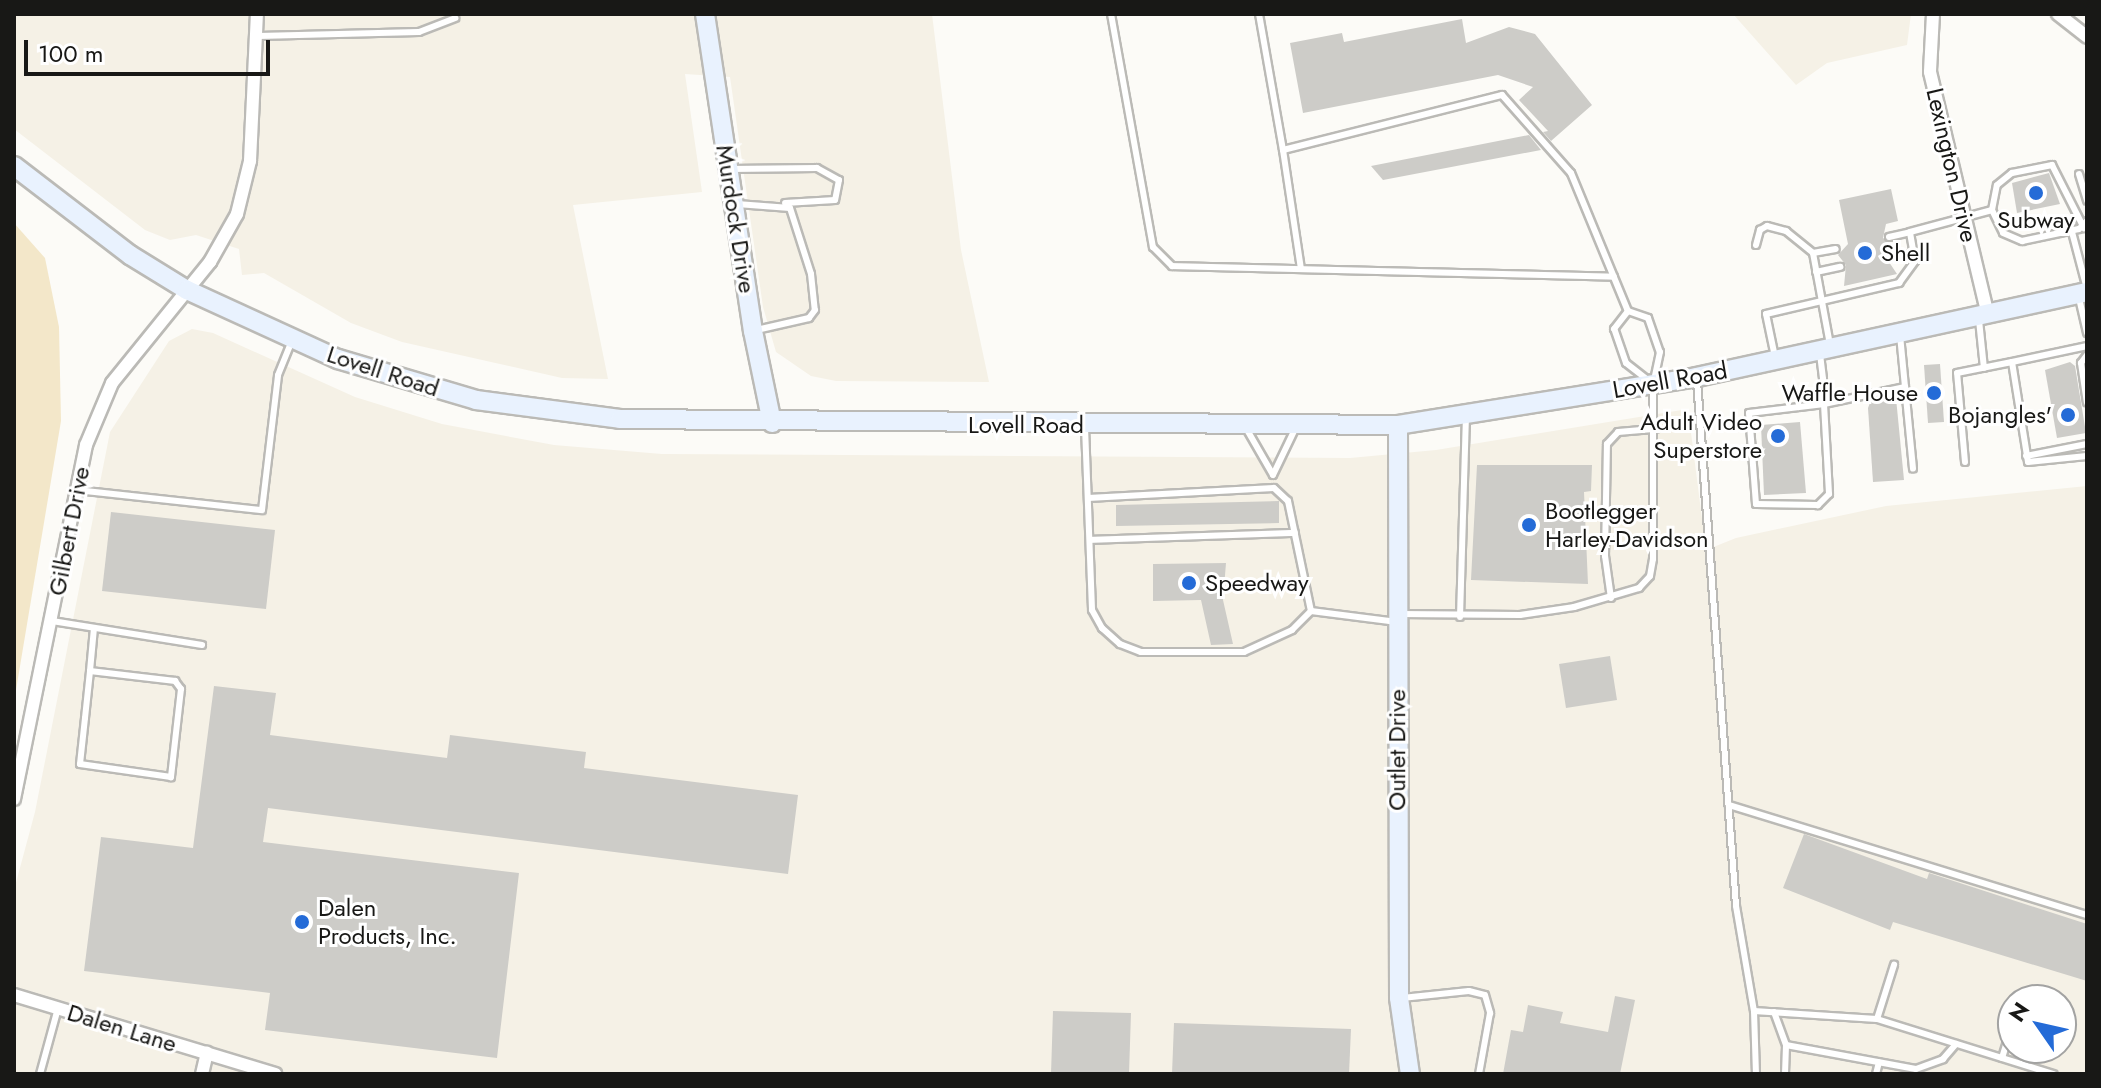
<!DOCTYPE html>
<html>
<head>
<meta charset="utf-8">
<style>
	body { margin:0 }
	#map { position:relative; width:2101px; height:1088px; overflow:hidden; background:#fcfbf7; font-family:Jost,sans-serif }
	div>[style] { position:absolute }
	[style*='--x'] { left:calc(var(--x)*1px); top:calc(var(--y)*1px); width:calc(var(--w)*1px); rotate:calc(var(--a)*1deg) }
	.built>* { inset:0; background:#f5f1e6 }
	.green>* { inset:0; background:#f3e7c9 }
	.building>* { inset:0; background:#cdccc8 }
	.roads { filter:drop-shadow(2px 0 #bbbab6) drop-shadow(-2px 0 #bbbab6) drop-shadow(0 2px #bbbab6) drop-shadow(0 -2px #bbbab6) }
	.lane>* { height:6px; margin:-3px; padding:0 3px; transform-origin:3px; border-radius:3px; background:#fff }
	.street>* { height:12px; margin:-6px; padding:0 6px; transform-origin:6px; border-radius:6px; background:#fff }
	.secondary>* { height:18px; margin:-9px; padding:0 9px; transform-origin:9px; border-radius:9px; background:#e9f2fe }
	.dots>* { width:22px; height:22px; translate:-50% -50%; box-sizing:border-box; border:4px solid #fff; border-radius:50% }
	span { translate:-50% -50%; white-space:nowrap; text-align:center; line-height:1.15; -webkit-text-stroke:6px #fff; paint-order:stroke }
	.street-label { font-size:24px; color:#181816 }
	.poi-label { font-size:24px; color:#181816 }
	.left { translate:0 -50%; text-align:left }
	.right { translate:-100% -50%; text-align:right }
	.frame { position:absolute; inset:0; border:16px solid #181816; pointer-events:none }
	.north { position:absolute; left:1997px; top:984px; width:80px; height:80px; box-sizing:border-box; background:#fff; border:2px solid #a3a3a2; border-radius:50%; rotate:304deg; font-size:22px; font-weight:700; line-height:32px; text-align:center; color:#181816 }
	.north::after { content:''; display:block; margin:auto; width:28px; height:36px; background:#246bd7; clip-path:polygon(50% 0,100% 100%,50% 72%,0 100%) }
	.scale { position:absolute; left:24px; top:40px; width:246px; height:36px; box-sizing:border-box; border:4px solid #181816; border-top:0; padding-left:10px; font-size:24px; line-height:28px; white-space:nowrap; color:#181816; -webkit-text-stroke:6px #fff; paint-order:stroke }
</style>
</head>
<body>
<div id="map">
	<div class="built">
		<div style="clip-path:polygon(14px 14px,932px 14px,961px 250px,989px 382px,836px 381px,811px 376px,776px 352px,763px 307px,730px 77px,685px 74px,702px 192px,573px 205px,608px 379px,562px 378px,402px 342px,351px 323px,264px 273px,242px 275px,239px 249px,196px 235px,170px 240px,145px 230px,14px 129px)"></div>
		<div style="clip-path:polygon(1733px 14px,1911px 14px,1907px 45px,1827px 63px,1796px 85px)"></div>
		<div style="clip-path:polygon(evenodd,192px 329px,213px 333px,355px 397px,442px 424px,554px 445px,662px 454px,1350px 458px,1436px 450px,1688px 409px,1706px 550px,1736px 538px,1886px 506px,2087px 486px,2087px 1074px,14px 1074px,14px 890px,35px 812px,110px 432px,169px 341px,192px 329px,2013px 1000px,2061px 1000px,2061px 1048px,2013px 1048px,2013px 1000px)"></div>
	</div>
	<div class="green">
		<div style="clip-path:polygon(14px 223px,45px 258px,59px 327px,61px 421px,14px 702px)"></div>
	</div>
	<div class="building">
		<div style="clip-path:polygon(1462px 19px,1466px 43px,1509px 27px,1535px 34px,1592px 105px,1551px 141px,1543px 132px,1548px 131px,1519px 100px,1533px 87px,1498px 75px,1303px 113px,1290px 43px,1342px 33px,1344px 42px)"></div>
		<div style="clip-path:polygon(1529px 135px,1541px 150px,1383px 180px,1371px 166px)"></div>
		<div style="clip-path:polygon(2049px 173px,2060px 204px,2017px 213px,2012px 183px)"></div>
		<div style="clip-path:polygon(1891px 189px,1898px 221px,1886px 224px,1883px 238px,1890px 243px,1887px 259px,1897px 274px,1844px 286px,1846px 265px,1838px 255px,1848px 244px,1839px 200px)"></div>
		<div style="clip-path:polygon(2070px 362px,2075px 366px,2086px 433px,2057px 438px,2045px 370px)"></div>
		<div style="clip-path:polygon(1940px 364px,1944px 422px,1928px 423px,1924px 365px)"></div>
		<div style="clip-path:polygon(1896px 398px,1904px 480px,1873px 482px,1868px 408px,1871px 400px)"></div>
		<div style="clip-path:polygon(1800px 422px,1806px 493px,1764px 495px,1761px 425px)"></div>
		<div style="clip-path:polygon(1477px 465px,1592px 465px,1591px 491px,1584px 492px,1588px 584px,1471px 580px)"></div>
		<div style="clip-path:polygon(1279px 501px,1279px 523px,1116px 526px,1116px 505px)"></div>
		<div style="clip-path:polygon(111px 512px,275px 530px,266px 609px,102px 591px)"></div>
		<div style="clip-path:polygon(1226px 563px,1223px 600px,1233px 644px,1211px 645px,1201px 600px,1153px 601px,1153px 564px)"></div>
		<div style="clip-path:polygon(1610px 656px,1617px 700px,1566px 708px,1559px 664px)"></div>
		<div style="clip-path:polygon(214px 686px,276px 693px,270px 735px,447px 758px,450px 735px,586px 752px,584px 768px,798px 795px,788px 874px,268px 808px,263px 842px,519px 873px,497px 1058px,265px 1030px,270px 993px,84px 971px,101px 837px,193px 848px)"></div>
		<div style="clip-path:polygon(1804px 834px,1927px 879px,1929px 873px,2087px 924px,2087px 981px,1893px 922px,1890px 930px,1783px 888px)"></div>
		<div style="clip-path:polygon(1615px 996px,1635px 1000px,1620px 1074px,1503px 1074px,1511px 1030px,1523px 1032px,1528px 1005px,1563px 1012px,1560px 1023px,1608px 1032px)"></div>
		<div style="clip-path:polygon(1053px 1011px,1131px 1013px,1129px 1074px,1051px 1074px)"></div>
		<div style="clip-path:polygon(1174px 1023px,1351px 1029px,1349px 1074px,1172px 1074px)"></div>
	</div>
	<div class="roads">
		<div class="lane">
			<div style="--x:1111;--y:14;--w:237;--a:79.8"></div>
			<div style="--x:1153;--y:247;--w:27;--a:45"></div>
			<div style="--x:1172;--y:266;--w:442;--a:1.4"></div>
			<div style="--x:1259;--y:14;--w:138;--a:80"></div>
			<div style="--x:1283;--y:150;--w:226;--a:-14.1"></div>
			<div style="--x:1502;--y:95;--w:104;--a:48.5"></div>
			<div style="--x:1571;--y:173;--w:149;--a:67.6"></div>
			<div style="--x:258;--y:36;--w:161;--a:-1.4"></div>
			<div style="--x:419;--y:32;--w:39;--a:-21"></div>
			<div style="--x:1283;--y:150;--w:120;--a:81.4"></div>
			<div style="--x:731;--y:169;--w:86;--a:-0.7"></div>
			<div style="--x:817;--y:168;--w:25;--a:29"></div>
			<div style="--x:839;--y:180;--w:20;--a:101"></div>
			<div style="--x:835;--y:200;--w:50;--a:176.6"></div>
			<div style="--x:2079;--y:174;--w:28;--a:73"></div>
			<div style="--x:737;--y:204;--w:53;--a:4.3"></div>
			<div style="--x:790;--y:208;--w:69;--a:72.3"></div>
			<div style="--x:811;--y:274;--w:36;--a:84"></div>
			<div style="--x:815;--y:310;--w:10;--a:127"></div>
			<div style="--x:809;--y:318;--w:54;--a:167.2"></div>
			<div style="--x:1992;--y:210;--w:25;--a:-79"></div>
			<div style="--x:1997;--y:185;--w:19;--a:-39"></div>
			<div style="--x:2012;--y:173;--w:41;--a:-11.3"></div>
			<div style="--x:2052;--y:165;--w:71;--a:63.1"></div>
			<div style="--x:2072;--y:232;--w:59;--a:75.3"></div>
			<div style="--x:1889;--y:237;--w:22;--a:-13"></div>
			<div style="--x:1756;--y:245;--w:16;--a:-75"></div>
			<div style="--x:1760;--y:230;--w:8;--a:-30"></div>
			<div style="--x:1767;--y:226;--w:20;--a:15"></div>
			<div style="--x:1786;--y:231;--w:35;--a:39"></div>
			<div style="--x:1813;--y:253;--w:94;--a:79.5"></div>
			<div style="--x:1813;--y:253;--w:23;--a:-10"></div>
			<div style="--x:1893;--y:257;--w:22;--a:-10"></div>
			<div style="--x:1816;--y:272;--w:25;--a:-12"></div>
			<div style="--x:2079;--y:298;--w:36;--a:77"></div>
			<div style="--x:1628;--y:311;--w:21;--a:19"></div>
			<div style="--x:1648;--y:318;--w:36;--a:71"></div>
			<div style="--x:1660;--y:352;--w:33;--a:102"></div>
			<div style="--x:1653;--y:384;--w:34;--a:-142"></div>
			<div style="--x:1626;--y:363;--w:36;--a:-109"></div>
			<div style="--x:1614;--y:329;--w:23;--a:-52"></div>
			<div style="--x:1979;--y:320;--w:48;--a:84.1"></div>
			<div style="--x:1900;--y:335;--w:52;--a:84.5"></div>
			<div style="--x:1820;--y:354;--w:25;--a:83"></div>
			<div style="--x:1823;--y:379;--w:25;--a:88"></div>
			<div style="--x:1824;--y:404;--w:90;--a:86.8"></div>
			<div style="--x:1829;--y:494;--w:16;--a:135"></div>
			<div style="--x:1818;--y:505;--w:62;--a:-179.1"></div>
			<div style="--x:1756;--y:504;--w:91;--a:-94.4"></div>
			<div style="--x:1749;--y:413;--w:76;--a:-6.8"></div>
			<div style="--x:1824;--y:404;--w:83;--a:-11.9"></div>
			<div style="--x:1905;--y:387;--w:82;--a:84.4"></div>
			<div style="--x:2087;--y:355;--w:10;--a:127"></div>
			<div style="--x:2081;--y:363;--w:40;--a:81.5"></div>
			<div style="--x:1775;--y:357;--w:44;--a:-101.8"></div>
			<div style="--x:1766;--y:314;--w:137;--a:-13.1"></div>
			<div style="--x:1899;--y:283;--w:27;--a:-54"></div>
			<div style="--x:1915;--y:261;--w:29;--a:-100"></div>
			<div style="--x:1910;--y:232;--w:85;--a:-15"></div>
			<div style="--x:1992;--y:210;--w:25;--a:64"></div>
			<div style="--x:2003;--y:233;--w:21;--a:23"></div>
			<div style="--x:2022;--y:241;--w:58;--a:-11.9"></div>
			<div style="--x:2079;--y:229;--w:11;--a:-45"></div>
			<div style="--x:2012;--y:362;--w:77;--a:-12"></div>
			<div style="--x:1697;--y:381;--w:526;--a:85.75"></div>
			<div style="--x:1736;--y:906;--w:107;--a:80.3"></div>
			<div style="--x:1754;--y:1011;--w:63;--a:88.2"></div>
			<div style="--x:1085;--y:427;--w:183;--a:87.8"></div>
			<div style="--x:1092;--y:610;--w:21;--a:61"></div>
			<div style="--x:1102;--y:628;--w:24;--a:42"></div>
			<div style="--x:1120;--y:644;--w:22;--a:21"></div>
			<div style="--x:1141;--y:652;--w:103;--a:0"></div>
			<div style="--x:1244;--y:652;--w:53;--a:-24.6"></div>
			<div style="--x:1292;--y:630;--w:27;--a:-45"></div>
			<div style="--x:1311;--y:611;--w:87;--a:7.3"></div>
			<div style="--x:1246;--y:428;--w:54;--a:60.1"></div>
			<div style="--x:1273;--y:475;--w:51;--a:-64.4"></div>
			<div style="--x:2026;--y:456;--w:62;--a:-11.1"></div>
			<div style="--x:1965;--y:462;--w:89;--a:-95.1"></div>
			<div style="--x:1957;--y:373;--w:56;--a:-11.3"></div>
			<div style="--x:2012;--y:362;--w:101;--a:80.9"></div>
			<div style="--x:2028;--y:462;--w:59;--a:-5.8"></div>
			<div style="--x:77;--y:490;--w:186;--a:6.2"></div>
			<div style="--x:262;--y:510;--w:136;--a:-83.2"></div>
			<div style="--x:278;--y:375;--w:38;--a:-68"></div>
			<div style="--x:1088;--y:498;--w:186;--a:-3.1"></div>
			<div style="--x:1274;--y:488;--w:19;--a:43"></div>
			<div style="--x:1288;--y:501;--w:112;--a:78.2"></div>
			<div style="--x:1090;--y:540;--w:205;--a:-2"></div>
			<div style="--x:1611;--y:598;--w:42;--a:-98.1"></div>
			<div style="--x:1605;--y:556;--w:112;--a:-89"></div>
			<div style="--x:1607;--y:444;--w:16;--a:-47"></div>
			<div style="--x:1618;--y:432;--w:38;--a:-5"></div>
			<div style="--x:1399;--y:614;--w:121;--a:0.5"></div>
			<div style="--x:1520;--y:615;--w:55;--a:-8.4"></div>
			<div style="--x:1574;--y:607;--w:68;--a:-16.3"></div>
			<div style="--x:1639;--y:588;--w:16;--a:-47"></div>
			<div style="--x:1650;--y:576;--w:17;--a:-80"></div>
			<div style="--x:1653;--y:559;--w:172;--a:-90"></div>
			<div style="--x:1460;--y:617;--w:199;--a:-88.3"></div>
			<div style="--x:52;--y:621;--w:152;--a:9.1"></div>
			<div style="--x:90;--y:671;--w:86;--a:6.7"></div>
			<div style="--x:175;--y:681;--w:10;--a:53"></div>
			<div style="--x:181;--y:689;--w:89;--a:96.5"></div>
			<div style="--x:171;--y:777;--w:92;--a:-171.9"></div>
			<div style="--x:80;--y:764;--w:46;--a:-83.8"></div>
			<div style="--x:85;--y:718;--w:47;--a:-83.9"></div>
			<div style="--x:90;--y:671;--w:43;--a:-84.7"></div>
			<div style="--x:1729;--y:805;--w:375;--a:17.1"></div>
			<div style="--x:1402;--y:998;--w:67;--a:-6"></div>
			<div style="--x:1469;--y:991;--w:16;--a:14"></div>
			<div style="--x:1485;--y:995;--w:19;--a:74"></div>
			<div style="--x:1490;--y:1013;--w:62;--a:100.2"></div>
			<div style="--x:1754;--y:1011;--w:123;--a:3.7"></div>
			<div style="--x:1877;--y:1019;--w:185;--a:17.3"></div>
			<div style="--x:1774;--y:1012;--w:35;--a:70"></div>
			<div style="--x:1786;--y:1045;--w:132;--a:10.5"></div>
			<div style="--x:1916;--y:1069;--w:29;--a:-20"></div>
			<div style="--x:1943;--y:1059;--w:20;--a:-49"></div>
			<div style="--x:1877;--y:1019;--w:57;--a:-72.5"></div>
			<div style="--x:2002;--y:1058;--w:37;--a:-73"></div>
			<div style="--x:40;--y:1074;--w:68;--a:-74.7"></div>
			<div style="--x:1785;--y:1074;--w:29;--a:-88"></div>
			<div style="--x:1876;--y:1074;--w:12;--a:-76"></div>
		</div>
		<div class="street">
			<div style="--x:1933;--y:14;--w:58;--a:93"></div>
			<div style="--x:1930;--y:72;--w:250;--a:76.6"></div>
			<div style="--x:2058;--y:14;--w:37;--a:38"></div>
			<div style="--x:14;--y:799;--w:361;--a:-78.5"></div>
			<div style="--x:86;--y:445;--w:67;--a:-67.2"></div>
			<div style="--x:112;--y:383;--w:156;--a:-51"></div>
			<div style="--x:210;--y:262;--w:55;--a:-60.6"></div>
			<div style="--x:237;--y:214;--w:55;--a:-76.2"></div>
			<div style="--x:250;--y:161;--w:147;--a:-87.3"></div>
			<div style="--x:14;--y:995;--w:273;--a:16.8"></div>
			<div style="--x:202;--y:1074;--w:22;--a:-77"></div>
		</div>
		<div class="secondary">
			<div style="--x:705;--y:14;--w:321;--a:81.4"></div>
			<div style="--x:753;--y:331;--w:94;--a:78.3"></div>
			<div style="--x:14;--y:166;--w:146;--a:37.5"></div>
			<div style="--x:130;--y:255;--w:67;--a:31.6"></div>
			<div style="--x:187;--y:290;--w:166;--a:24.6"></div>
			<div style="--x:338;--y:359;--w:144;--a:16.5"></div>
			<div style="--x:476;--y:400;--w:145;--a:7.5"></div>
			<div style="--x:620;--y:419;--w:778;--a:0.44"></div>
			<div style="--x:1398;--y:425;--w:303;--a:-9.1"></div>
			<div style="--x:1697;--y:377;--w:399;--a:-12.3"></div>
			<div style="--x:1398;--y:425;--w:573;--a:89.9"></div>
			<div style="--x:1399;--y:998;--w:77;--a:81.8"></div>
		</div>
	</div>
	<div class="dots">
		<div style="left:2036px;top:193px;background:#246bd7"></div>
		<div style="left:1865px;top:253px;background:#246bd7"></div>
		<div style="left:1934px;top:393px;background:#246bd7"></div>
		<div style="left:2068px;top:415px;background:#246bd7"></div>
		<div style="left:1778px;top:436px;background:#246bd7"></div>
		<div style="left:1529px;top:525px;background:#246bd7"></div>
		<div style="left:1189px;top:583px;background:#246bd7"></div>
		<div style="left:302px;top:922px;background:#246bd7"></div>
	</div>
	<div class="street-label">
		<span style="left:1952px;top:165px;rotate:77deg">Lexington Drive</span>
		<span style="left:736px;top:219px;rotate:81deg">Murdock Drive</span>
		<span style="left:383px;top:371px;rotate:18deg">Lovell Road</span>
		<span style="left:1670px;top:380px;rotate:-10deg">Lovell Road</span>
		<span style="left:1026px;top:425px">Lovell Road</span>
		<span style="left:69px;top:531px;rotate:-79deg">Gilbert Drive</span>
		<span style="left:1397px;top:750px;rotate:-90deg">Outlet Drive</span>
		<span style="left:122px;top:1028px;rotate:17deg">Dalen Lane</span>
	</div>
	<div class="poi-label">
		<span style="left:2036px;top:220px">Subway</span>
		<span class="left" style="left:1881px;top:253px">Shell</span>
		<span class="right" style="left:1918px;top:393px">Waffle House</span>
		<span class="right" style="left:2052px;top:415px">Bojangles'</span>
		<span class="right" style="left:1762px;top:436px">Adult Video<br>Superstore</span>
		<span class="left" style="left:1545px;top:525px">Bootlegger<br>Harley-Davidson</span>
		<span class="left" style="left:1205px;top:583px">Speedway</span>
		<span class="left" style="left:318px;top:922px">Dalen<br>Products, Inc.</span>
	</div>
	<div class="frame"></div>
	<div class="north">N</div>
	<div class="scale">100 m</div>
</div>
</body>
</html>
